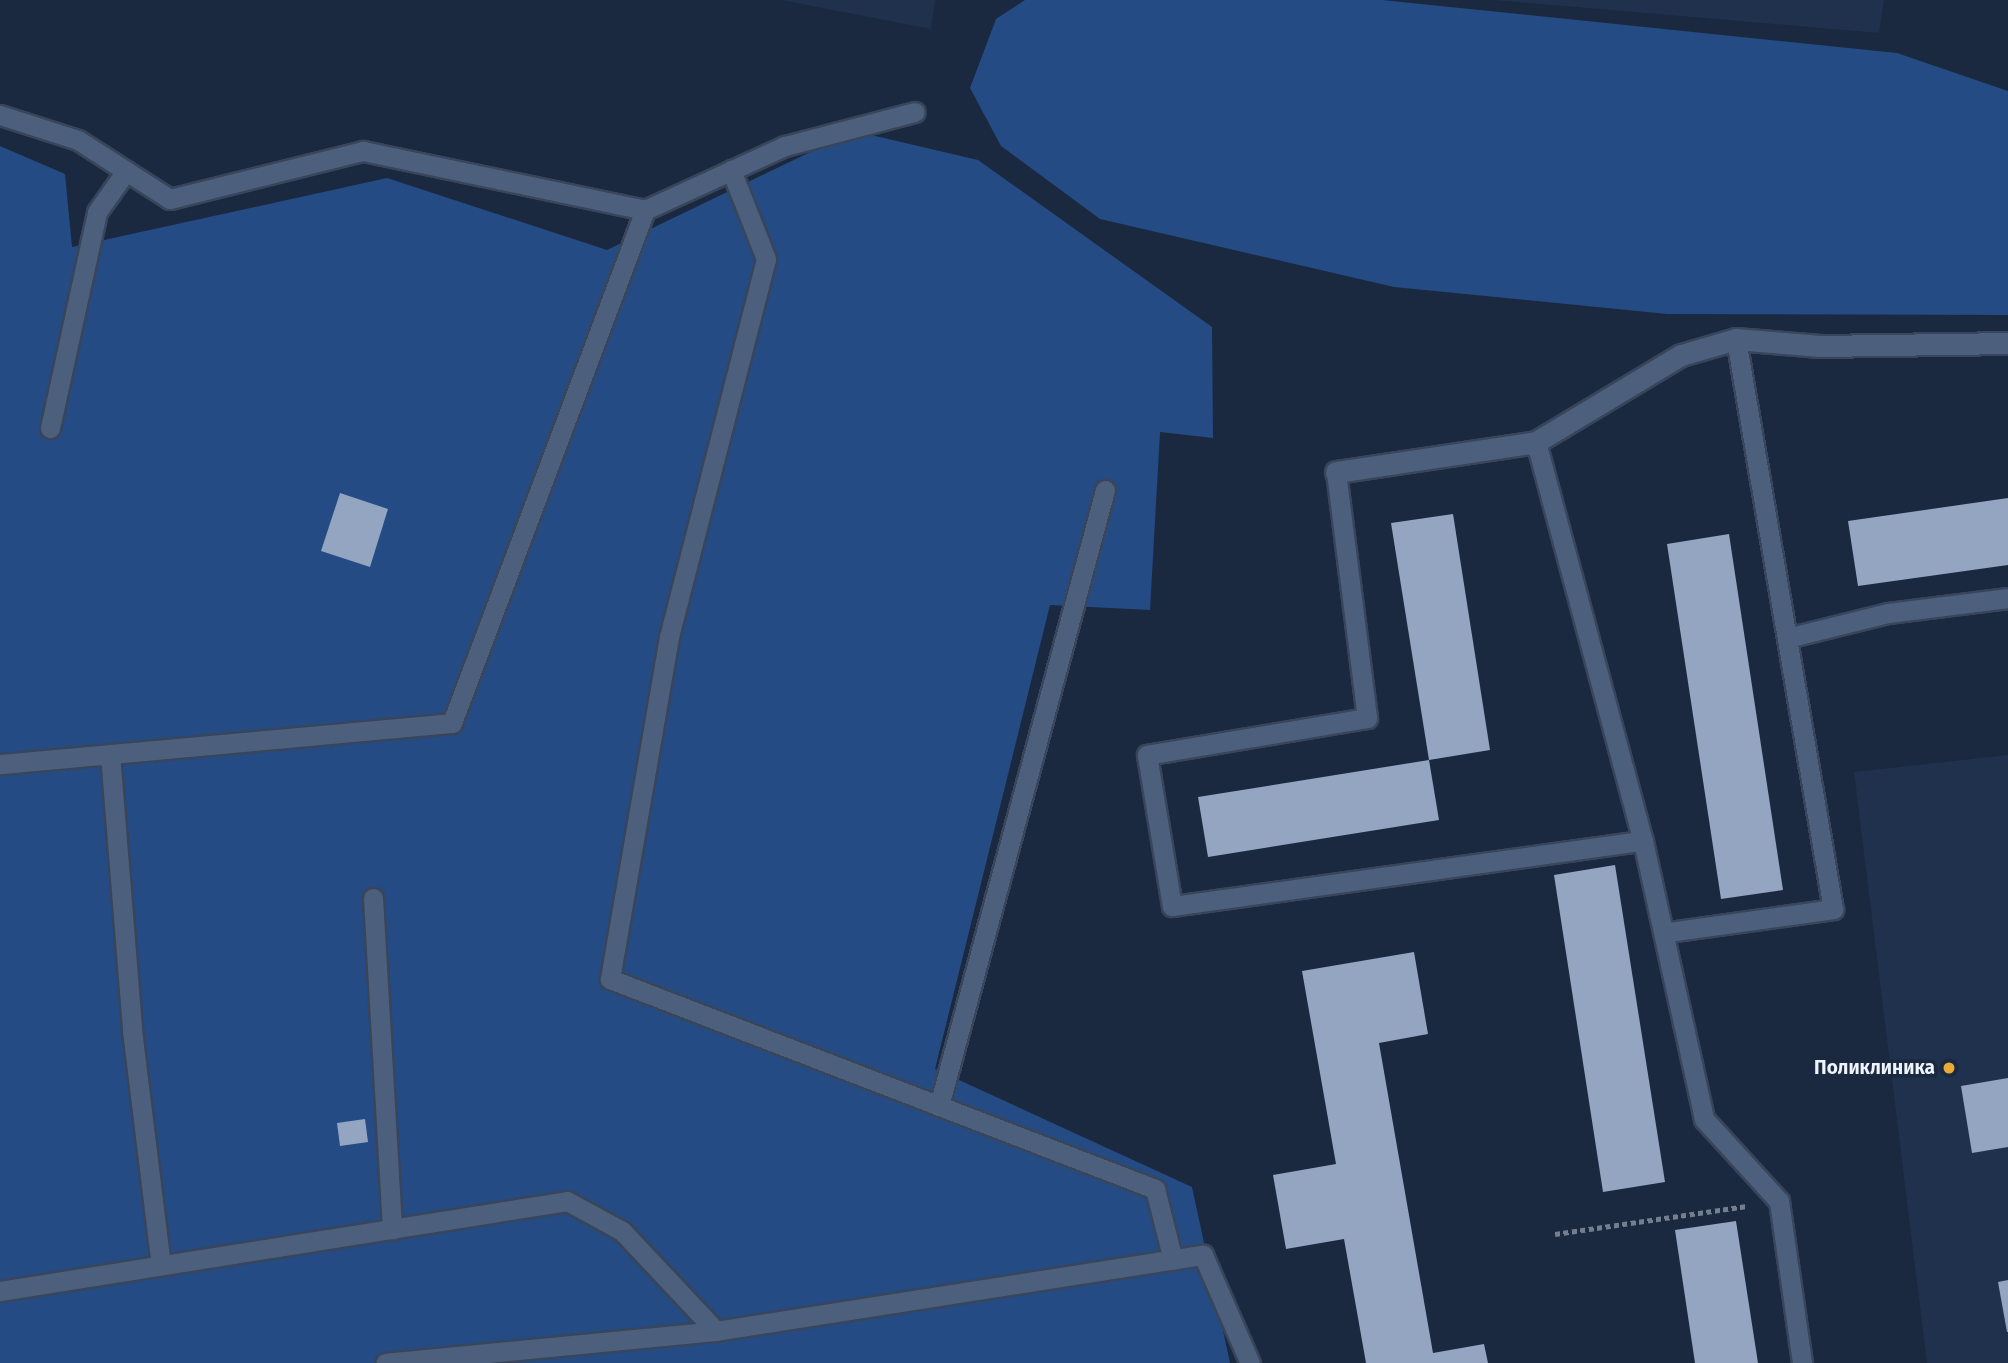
<!DOCTYPE html>
<html>
<head>
<meta charset="utf-8">
<style>
	body { margin:0 }
	#map { position:relative; width:2008px; height:1363px; overflow:hidden; background:#1a293f; font-family:"Fira Sans",sans-serif }
	div>[style] { position:absolute }
	[style*='--x'] { left:calc(var(--x)*1px); top:calc(var(--y)*1px); width:calc(var(--w)*1px); rotate:calc(var(--a)*1deg) }
	.built>* { inset:0; background:#1f314d }
	.green>* { inset:0; background:#244b83 }
	.building>* { inset:0; background:#93a5c1 }
	.path>* { height:4.5px; margin-top:-2.25px; transform-origin:0; background:repeating-linear-gradient(90deg,#737e8f 0 5px,transparent 0 8.5px) }
	.roads { filter:drop-shadow(2px 0 #38455a) drop-shadow(-2px 0 #38455a) drop-shadow(0 2px #38455a) drop-shadow(0 -2px #38455a) }
	.lane>* { height:19px; margin:-9.5px; padding:0 9.5px; transform-origin:9.5px; border-radius:9.5px; background:#4c607e }
	.street>* { height:21px; margin:-10.5px; padding:0 10.5px; transform-origin:10.5px; border-radius:10.5px; background:#4c607e }
	.dots>* { width:19px; height:19px; translate:-50% -50%; box-sizing:border-box; border:4px solid #1a293f; border-radius:50% }
	span { translate:-50% -50%; white-space:nowrap; text-align:center; line-height:1.15; -webkit-text-stroke:7px #1a293f; paint-order:stroke }
	.poi-label { font-size:19px; color:#eef4fd; font-weight:700 }
	.right { translate:-100% -50%; text-align:right }
</style>
</head>
<body>
<div id="map">
	<div class="built">
		<div style="clip-path:polygon(781px 0,935px 0,931px 29px)"></div>
		<div style="clip-path:polygon(1494px 0,1884px 0,1879px 33px)"></div>
		<div style="clip-path:polygon(2008px 755px,2008px 1363px,1927px 1363px,1854px 772px)"></div>
	</div>
	<div class="green">
		<div style="clip-path:polygon(1025px 0,1382px 0,1897px 53px,2008px 91px,2008px 315px,1667px 314px,1394px 287px,1100px 219px,1001px 146px,970px 88px,996px 19px)"></div>
		<div style="clip-path:polygon(854px 131px,978px 160px,1212px 327px,1213px 438px,1160px 432px,1150px 610px,1050px 605px,935px 1069px,1192px 1187px,1230px 1363px,0 1363px,0 146px,65px 174px,72px 247px,387px 178px,607px 250px)"></div>
	</div>
	<div class="building">
		<div style="clip-path:polygon(340px 493px,388px 509px,370px 567px,321px 551px)"></div>
		<div style="clip-path:polygon(2008px 498px,2008px 565px,1858px 586px,1848px 521px)"></div>
		<div style="clip-path:polygon(1453px 514px,1490px 750px,1429px 760px,1391px 523px)"></div>
		<div style="clip-path:polygon(1729px 534px,1783px 890px,1721px 899px,1667px 544px)"></div>
		<div style="clip-path:polygon(1429px 760px,1439px 820px,1208px 857px,1198px 797px)"></div>
		<div style="clip-path:polygon(1615px 865px,1665px 1182px,1603px 1192px,1554px 875px)"></div>
		<div style="clip-path:polygon(1414px 952px,1428px 1034px,1379px 1043px,1433px 1353px,1484px 1344px,1488px 1363px,1366px 1363px,1344px 1239px,1286px 1249px,1273px 1175px,1336px 1164px,1302px 971px)"></div>
		<div style="clip-path:polygon(2008px 1078px,2008px 1147px,1972px 1153px,1961px 1086px)"></div>
		<div style="clip-path:polygon(365px 1119px,368px 1142px,340px 1146px,337px 1123px)"></div>
		<div style="clip-path:polygon(1736px 1221px,1758px 1363px,1695px 1363px,1675px 1230px)"></div>
		<div style="clip-path:polygon(2008px 1280px,2008px 1332px,2007px 1332px,1998px 1282px)"></div>
	</div>
	<div class="path">
		<div style="--x:1555;--y:1234;--w:194;--a:-8.3"></div>
	</div>
	<div class="roads">
		<div class="lane">
			<div style="--x:0;--y:115;--w:82;--a:17.8"></div>
			<div style="--x:78;--y:140;--w:109;--a:32.7"></div>
			<div style="--x:170;--y:199;--w:199;--a:-14"></div>
			<div style="--x:363;--y:151;--w:288;--a:11.8"></div>
			<div style="--x:645;--y:210;--w:548;--a:110.62"></div>
			<div style="--x:452;--y:723;--w:454;--a:174.8"></div>
			<div style="--x:731;--y:170;--w:96;--a:68.5"></div>
			<div style="--x:766;--y:259;--w:390;--a:104.4"></div>
			<div style="--x:669;--y:637;--w:347;--a:99.8"></div>
			<div style="--x:610;--y:979;--w:584;--a:21.07"></div>
			<div style="--x:1155;--y:1189;--w:73;--a:75.8"></div>
			<div style="--x:645;--y:210;--w:154;--a:-24.6"></div>
			<div style="--x:785;--y:146;--w:134;--a:-14.7"></div>
			<div style="--x:50;--y:428;--w:221;--a:-77.7"></div>
			<div style="--x:97;--y:212;--w:50;--a:-54.7"></div>
			<div style="--x:1536;--y:442;--w:413;--a:75"></div>
			<div style="--x:1336;--y:472;--w:248;--a:82.8"></div>
			<div style="--x:1367;--y:718;--w:223;--a:170.5"></div>
			<div style="--x:1147;--y:755;--w:153;--a:80.6"></div>
			<div style="--x:1172;--y:906;--w:475;--a:-7.9"></div>
			<div style="--x:1643;--y:841;--w:285;--a:77.6"></div>
			<div style="--x:1704;--y:1119;--w:111;--a:47.6"></div>
			<div style="--x:1779;--y:1201;--w:164;--a:81.9"></div>
			<div style="--x:1787;--y:638;--w:104;--a:-13.9"></div>
			<div style="--x:1888;--y:613;--w:121;--a:-7.1"></div>
			<div style="--x:110;--y:754;--w:277;--a:85.4"></div>
			<div style="--x:132;--y:1030;--w:237;--a:83"></div>
			<div style="--x:373;--y:898;--w:332;--a:86.7"></div>
			<div style="--x:1668;--y:932;--w:167;--a:-7.9"></div>
			<div style="--x:1833;--y:909;--w:578;--a:-99.66"></div>
			<div style="--x:939;--y:1106;--w:638;--a:-74.92"></div>
			<div style="--x:0;--y:1291;--w:574;--a:-9.02"></div>
			<div style="--x:567;--y:1201;--w:63;--a:28.6"></div>
			<div style="--x:622;--y:1231;--w:137;--a:46.8"></div>
			<div style="--x:716;--y:1331;--w:332;--a:174.5"></div>
			<div style="--x:716;--y:1331;--w:493;--a:-8.9"></div>
			<div style="--x:1203;--y:1255;--w:118;--a:66.5"></div>
		</div>
		<div class="street">
			<div style="--x:1336;--y:472;--w:202;--a:-8.5"></div>
			<div style="--x:1536;--y:442;--w:169;--a:-31"></div>
			<div style="--x:1681;--y:355;--w:57;--a:-16.2"></div>
			<div style="--x:1736;--y:339;--w:84;--a:4.8"></div>
			<div style="--x:1820;--y:346;--w:188;--a:-0.9"></div>
		</div>
	</div>
	<div class="dots">
		<div style="left:1949px;top:1068px;background:#e9aa38"></div>
	</div>
	<div class="poi-label">
		<span class="right" style="left:1935px;top:1068px">Поликлиника</span>
	</div>
</div>
</body>
</html>
